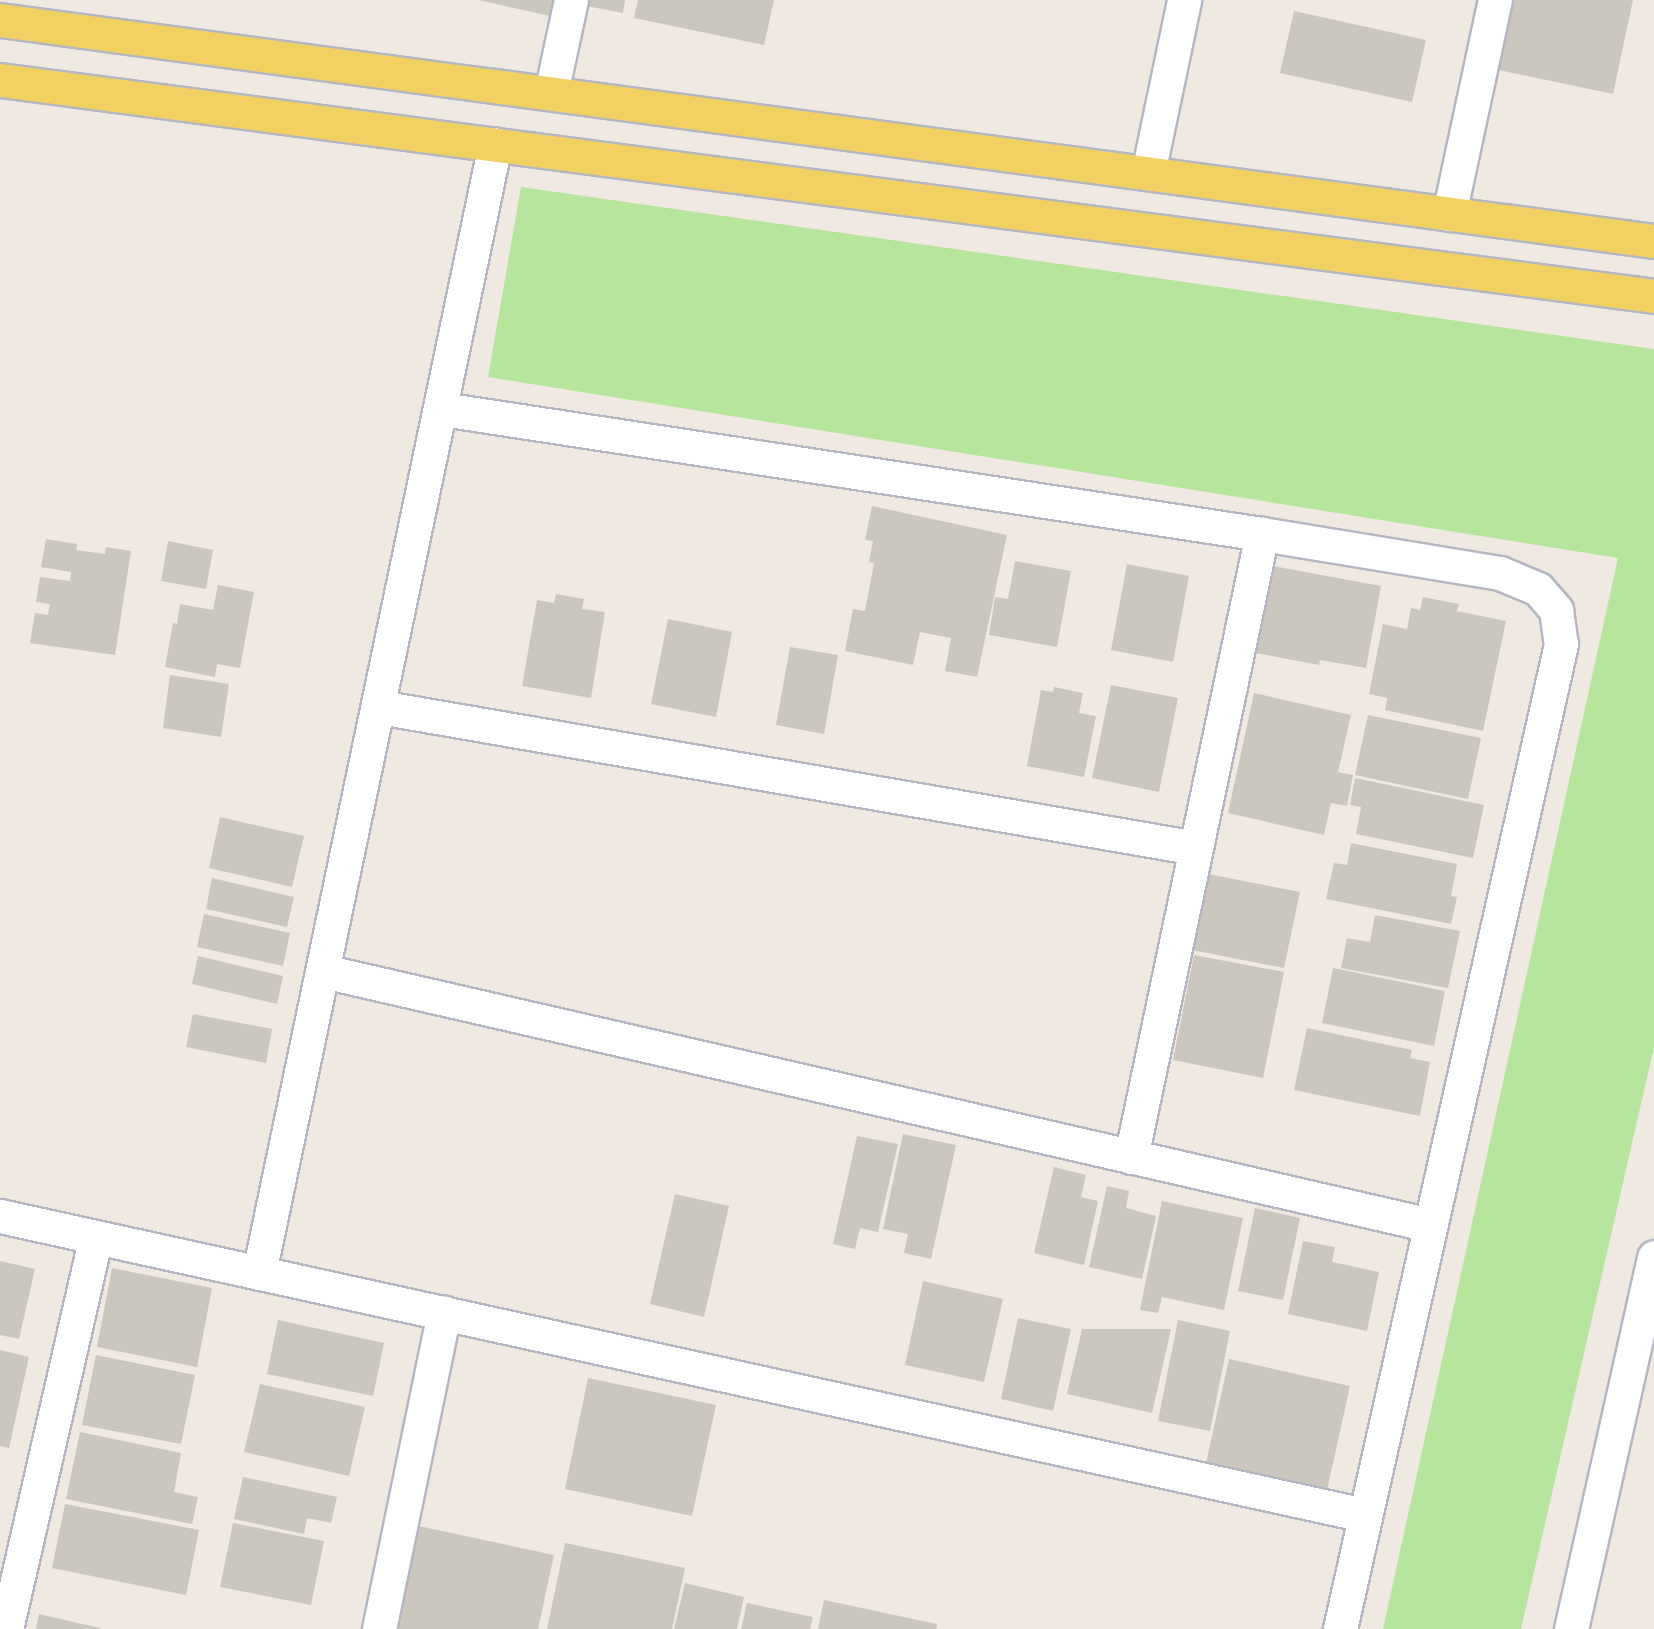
<!DOCTYPE html>
<html>
<head>
<meta charset="utf-8">
<style>
	body { margin:0 }
	#map { position:relative; width:1654px; height:1629px; overflow:hidden; background:#efe9e1; font-family:"DM Sans",sans-serif }
	div>[style] { position:absolute }
	[style*='--x'] { left:calc(var(--x)*1px); top:calc(var(--y)*1px); width:calc(var(--w)*1px); rotate:calc(var(--a)*1deg) }
	.green>* { inset:0; background:#b6e59e }
	.building>* { inset:0; background:#cbc7bf }
	.roads { filter:drop-shadow(2px 0 #b4b7c1) drop-shadow(-2px 0 #b4b7c1) drop-shadow(0 2px #b4b7c1) drop-shadow(0 -2px #b4b7c1) }
	.minor>* { height:33px; margin:-16.5px; padding:0 16.5px; transform-origin:16.5px; border-radius:16.5px; background:#fff }
	.major>* { height:33px; margin:-16.5px; padding:0 16.5px; transform-origin:16.5px; border-radius:16.5px; background:#f2d163 }
	span { translate:-50% -50%; white-space:nowrap; text-align:center; line-height:1.15; -webkit-text-stroke:4.5px #fff; paint-order:stroke }
</style>
</head>
<body>
<div id="map">
	<div class="green">
		<div style="clip-path:polygon(521px 187px,1654px 349px,1654px 1047px,1521px 1629px,1383px 1629px,1618px 558px,488px 377px)"></div>
	</div>
	<div class="building">
		<div style="clip-path:polygon(478px 0,553px 0,550px 16px)"></div>
		<div style="clip-path:polygon(582px 0,625px 0,623px 13px,581px 5px)"></div>
		<div style="clip-path:polygon(638px 0,774px 0,764px 45px,634px 18px)"></div>
		<div style="clip-path:polygon(1508px 0,1633px 0,1613px 94px,1494px 69px)"></div>
		<div style="clip-path:polygon(1294px 11px,1426px 40px,1412px 102px,1280px 73px)"></div>
		<div style="clip-path:polygon(872px 506px,1007px 535px,977px 677px,945px 671px,951px 638px,920px 632px,913px 665px,845px 651px,853px 609px,865px 611px,874px 563px,869px 562px,873px 541px,865px 540px)"></div>
		<div style="clip-path:polygon(46px 539px,77px 544px,76px 550px,105px 554px,106px 547px,131px 551px,115px 655px,30px 643px,35px 613px,48px 615px,50px 604px,36px 602px,40px 577px,70px 581px,71px 572px,41px 567px)"></div>
		<div style="clip-path:polygon(168px 541px,213px 550px,206px 589px,161px 581px)"></div>
		<div style="clip-path:polygon(1015px 561px,1071px 571px,1057px 647px,989px 635px,995px 597px,1008px 599px)"></div>
		<div style="clip-path:polygon(1127px 564px,1189px 576px,1173px 662px,1111px 650px)"></div>
		<div style="clip-path:polygon(1273px 566px,1381px 586px,1366px 668px,1320px 660px,1319px 665px,1256px 653px)"></div>
		<div style="clip-path:polygon(218px 585px,254px 592px,240px 668px,217px 664px,215px 677px,165px 667px,173px 623px,177px 624px,180px 604px,213px 610px)"></div>
		<div style="clip-path:polygon(556px 594px,584px 599px,582px 609px,605px 612px,591px 698px,522px 686px,537px 600px,554px 603px)"></div>
		<div style="clip-path:polygon(1423px 597px,1459px 604px,1457px 611px,1506px 621px,1483px 731px,1385px 710px,1387px 698px,1369px 694px,1383px 624px,1407px 629px,1411px 608px,1420px 610px)"></div>
		<div style="clip-path:polygon(668px 619px,732px 632px,716px 717px,651px 704px)"></div>
		<div style="clip-path:polygon(790px 647px,838px 655px,824px 734px,776px 725px)"></div>
		<div style="clip-path:polygon(170px 675px,229px 684px,221px 737px,163px 728px)"></div>
		<div style="clip-path:polygon(1111px 685px,1178px 698px,1159px 792px,1092px 778px)"></div>
		<div style="clip-path:polygon(1054px 687px,1083px 693px,1079px 713px,1096px 716px,1084px 777px,1027px 766px,1041px 690px,1053px 692px)"></div>
		<div style="clip-path:polygon(1254px 693px,1351px 715px,1338px 772px,1353px 775px,1347px 806px,1331px 803px,1324px 835px,1228px 813px)"></div>
		<div style="clip-path:polygon(1368px 715px,1481px 738px,1468px 799px,1355px 775px)"></div>
		<div style="clip-path:polygon(1355px 778px,1484px 805px,1473px 858px,1356px 834px,1361px 807px,1350px 805px)"></div>
		<div style="clip-path:polygon(220px 817px,304px 836px,292px 887px,209px 868px)"></div>
		<div style="clip-path:polygon(1351px 843px,1457px 864px,1451px 896px,1457px 897px,1451px 924px,1326px 899px,1334px 863px,1347px 865px)"></div>
		<div style="clip-path:polygon(1208px 874px,1300px 892px,1284px 968px,1192px 950px)"></div>
		<div style="clip-path:polygon(212px 878px,294px 897px,287px 927px,206px 909px)"></div>
		<div style="clip-path:polygon(204px 914px,290px 933px,283px 966px,197px 947px)"></div>
		<div style="clip-path:polygon(1375px 915px,1460px 931px,1448px 988px,1341px 968px,1347px 938px,1370px 942px)"></div>
		<div style="clip-path:polygon(1194px 955px,1284px 972px,1263px 1078px,1173px 1060px)"></div>
		<div style="clip-path:polygon(198px 956px,283px 976px,277px 1004px,192px 984px)"></div>
		<div style="clip-path:polygon(1333px 968px,1445px 991px,1434px 1046px,1322px 1023px)"></div>
		<div style="clip-path:polygon(193px 1014px,272px 1029px,266px 1063px,186px 1047px)"></div>
		<div style="clip-path:polygon(1307px 1028px,1412px 1050px,1410px 1058px,1430px 1062px,1420px 1116px,1294px 1090px)"></div>
		<div style="clip-path:polygon(903px 1134px,956px 1145px,931px 1259px,904px 1253px,908px 1234px,883px 1229px)"></div>
		<div style="clip-path:polygon(857px 1136px,898px 1144px,878px 1232px,860px 1228px,855px 1249px,833px 1244px)"></div>
		<div style="clip-path:polygon(1054px 1167px,1086px 1175px,1081px 1197px,1098px 1201px,1084px 1265px,1034px 1253px)"></div>
		<div style="clip-path:polygon(1107px 1186px,1129px 1191px,1126px 1208px,1156px 1216px,1142px 1279px,1089px 1267px)"></div>
		<div style="clip-path:polygon(675px 1194px,729px 1206px,704px 1317px,650px 1304px)"></div>
		<div style="clip-path:polygon(1162px 1201px,1243px 1218px,1224px 1310px,1162px 1297px,1158px 1313px,1140px 1310px)"></div>
		<div style="clip-path:polygon(1255px 1208px,1300px 1218px,1283px 1300px,1238px 1291px)"></div>
		<div style="clip-path:polygon(1303px 1241px,1335px 1247px,1332px 1262px,1379px 1272px,1367px 1331px,1288px 1314px)"></div>
		<div style="clip-path:polygon(0 1261px,35px 1269px,19px 1339px,0 1335px)"></div>
		<div style="clip-path:polygon(112px 1268px,212px 1288px,197px 1367px,97px 1347px)"></div>
		<div style="clip-path:polygon(923px 1281px,1003px 1299px,984px 1382px,905px 1365px)"></div>
		<div style="clip-path:polygon(1018px 1318px,1071px 1329px,1053px 1411px,1001px 1399px)"></div>
		<div style="clip-path:polygon(278px 1320px,384px 1343px,373px 1396px,267px 1374px)"></div>
		<div style="clip-path:polygon(1178px 1320px,1230px 1331px,1210px 1431px,1158px 1421px)"></div>
		<div style="clip-path:polygon(1082px 1329px,1171px 1329px,1152px 1413px,1067px 1394px)"></div>
		<div style="clip-path:polygon(0 1350px,29px 1357px,9px 1448px,0 1446px)"></div>
		<div style="clip-path:polygon(96px 1355px,195px 1375px,181px 1444px,82px 1425px)"></div>
		<div style="clip-path:polygon(1229px 1359px,1350px 1386px,1327px 1490px,1206px 1463px)"></div>
		<div style="clip-path:polygon(588px 1378px,716px 1405px,692px 1516px,565px 1489px)"></div>
		<div style="clip-path:polygon(260px 1384px,365px 1407px,349px 1476px,244px 1452px)"></div>
		<div style="clip-path:polygon(80px 1432px,181px 1453px,174px 1492px,198px 1497px,192px 1524px,66px 1499px)"></div>
		<div style="clip-path:polygon(243px 1477px,337px 1497px,331px 1523px,307px 1518px,304px 1534px,234px 1519px)"></div>
		<div style="clip-path:polygon(65px 1504px,199px 1530px,186px 1595px,52px 1568px)"></div>
		<div style="clip-path:polygon(233px 1523px,324px 1541px,311px 1605px,220px 1587px)"></div>
		<div style="clip-path:polygon(414px 1525px,554px 1555px,538px 1629px,391px 1629px)"></div>
		<div style="clip-path:polygon(565px 1543px,685px 1568px,672px 1629px,547px 1629px)"></div>
		<div style="clip-path:polygon(685px 1583px,744px 1597px,737px 1629px,674px 1629px)"></div>
		<div style="clip-path:polygon(824px 1600px,937px 1624px,936px 1629px,818px 1629px)"></div>
		<div style="clip-path:polygon(747px 1603px,813px 1617px,810px 1629px,741px 1629px)"></div>
		<div style="clip-path:polygon(39px 1614px,100px 1628px,100px 1629px,36px 1629px)"></div>
	</div>
	<div class="roads">
		<div class="minor">
			<div style="--x:551;--y:93;--w:95;--a:-77.9"></div>
			<div style="--x:1148;--y:173;--w:177;--a:-78.2"></div>
			<div style="--x:1449;--y:214;--w:219;--a:-77.9"></div>
			<div style="--x:442;--y:409;--w:829;--a:8.67"></div>
			<div style="--x:1262;--y:534;--w:241;--a:9.3"></div>
			<div style="--x:1500;--y:573;--w:41;--a:22.8"></div>
			<div style="--x:1538;--y:589;--w:28;--a:49"></div>
			<div style="--x:1556;--y:610;--w:34;--a:82"></div>
			<div style="--x:1561;--y:644;--w:1009;--a:102.65"></div>
			<div style="--x:379;--y:707;--w:829;--a:9.79"></div>
			<div style="--x:323;--y:971;--w:1136;--a:12.92"></div>
			<div style="--x:1131;--y:1157;--w:637;--a:-78.13"></div>
			<div style="--x:0;--y:1216;--w:1397;--a:12.36"></div>
			<div style="--x:259;--y:1273;--w:1153;--a:-78.19"></div>
			<div style="--x:6;--y:1629;--w:402;--a:-77.1"></div>
			<div style="--x:379;--y:1629;--w:323;--a:-78.4"></div>
			<div style="--x:1571;--y:1629;--w:381;--a:-77.4"></div>
		</div>
		<div class="major">
			<div style="--x:0;--y:20;--w:1669;--a:7.61"></div>
			<div style="--x:0;--y:80;--w:1668;--a:7.44"></div>
		</div>
	</div>
</div>
</body>
</html>
